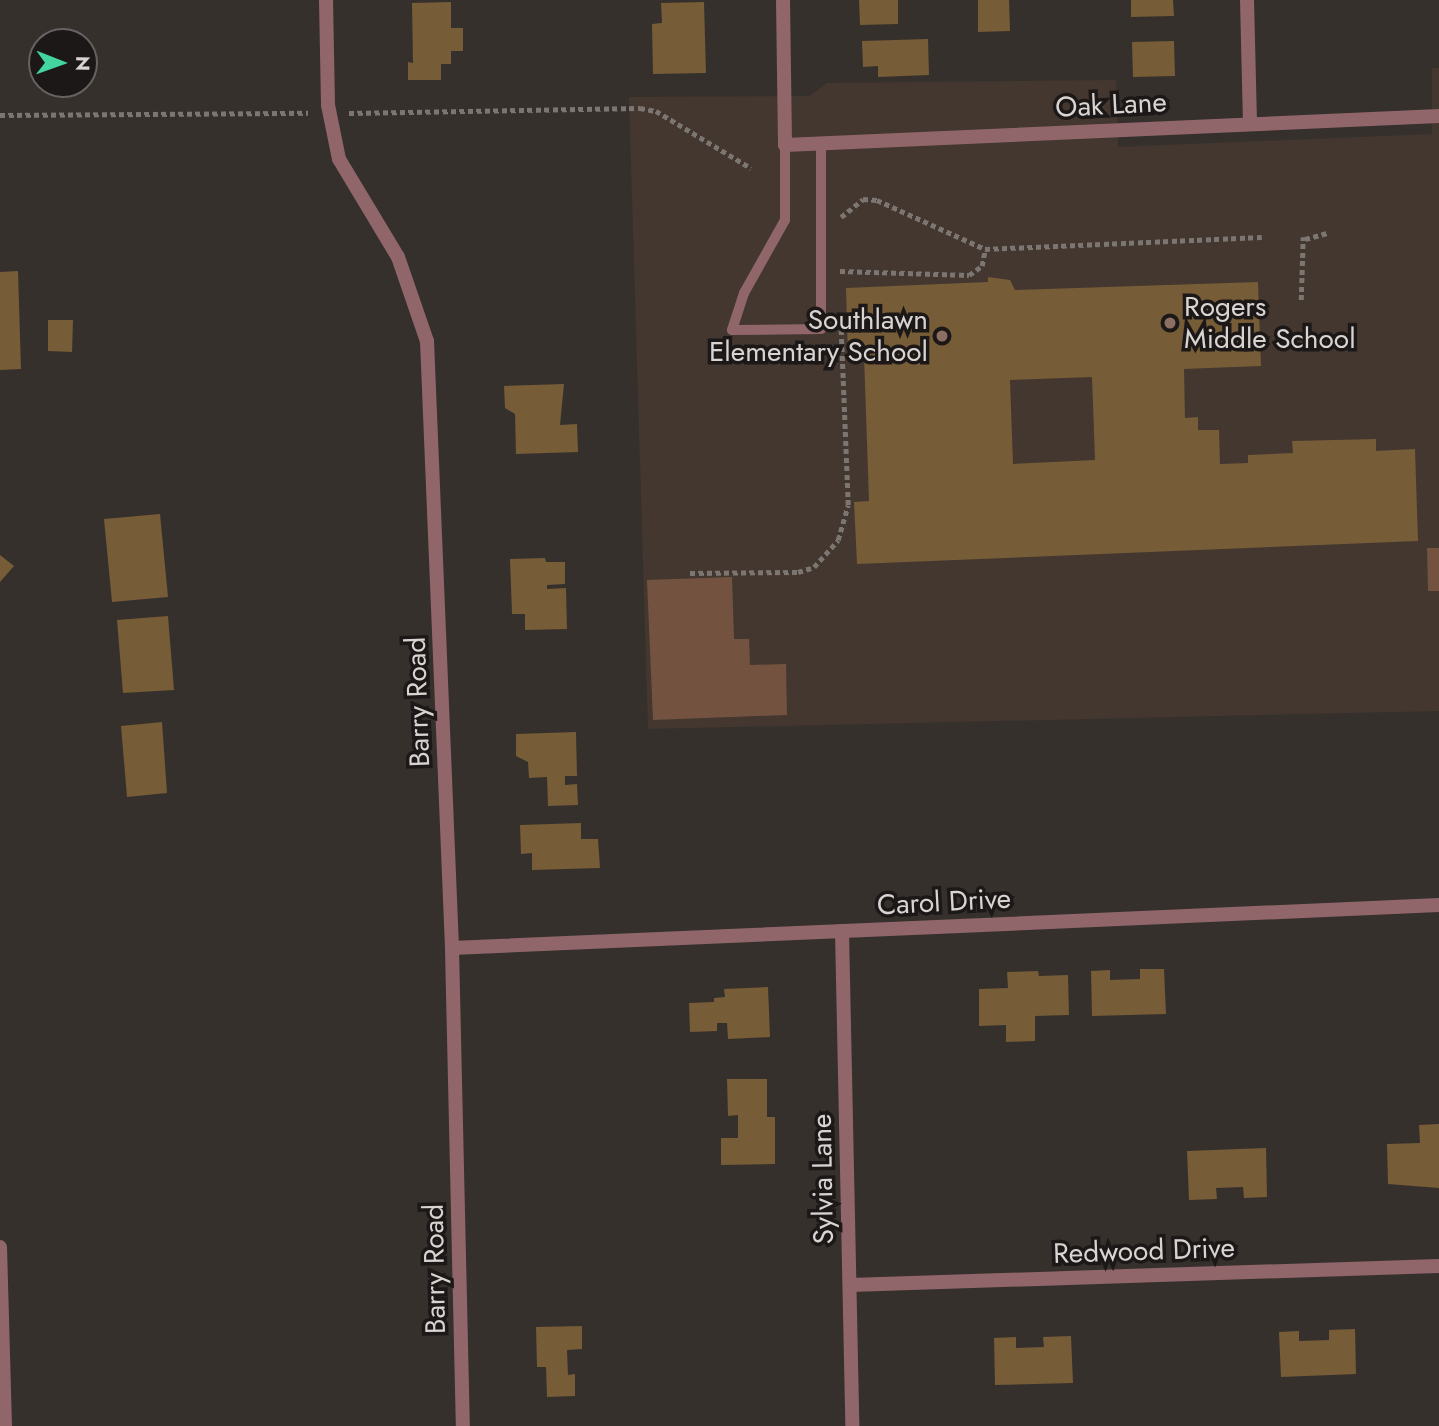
<!DOCTYPE html>
<html>
<head>
<meta charset="utf-8">
<style>
	body { margin:0 }
	#map { position:relative; width:1439px; height:1426px; overflow:hidden; background:#36302c; font-family:Jost,sans-serif }
	div>[style] { position:absolute }
	[style*='--x'] { left:calc(var(--x)*1px); top:calc(var(--y)*1px); width:calc(var(--w)*1px); rotate:calc(var(--a)*1deg) }
	.built>* { inset:0; background:#433730 }
	.green>* { inset:0; background:#735340 }
	.building>* { inset:0; background:#765c37 }
	.path>* { height:4.5px; margin-top:-2.25px; transform-origin:0; background:repeating-linear-gradient(90deg,#7c7673 0 5px,transparent 0 8.5px) }
	.lane>* { height:10px; margin:-5px; padding:0 5px; transform-origin:5px; border-radius:5px; background:#91666b }
	.street>* { height:14px; margin:-7px; padding:0 7px; transform-origin:7px; border-radius:7px; background:#91666b }
	.dots>* { width:19px; height:19px; translate:-50% -50%; box-sizing:border-box; border:4px solid #1b1817; border-radius:50% }
	span { translate:-50% -50%; white-space:nowrap; text-align:center; line-height:1.15; -webkit-text-stroke:7px #1b1817; paint-order:stroke }
	.street-label { font-size:28px; color:#d9d4d2 }
	.poi-label { font-size:28px; color:#d9d4d2 }
	.left { translate:0 -50%; text-align:left }
	.right { translate:-100% -50%; text-align:right }
	.north { position:absolute; left:28px; top:28px; width:70px; height:70px; box-sizing:border-box; background:#1b1817; border:2px solid #676362; border-radius:50%; rotate:91deg; font-size:19px; font-weight:700; line-height:28px; text-align:center; color:#d9d4d2 }
	.north::after { content:''; display:block; margin:auto; width:24px; height:32px; background:#43d4a0; clip-path:polygon(50% 0,100% 100%,50% 72%,0 100%) }
</style>
</head>
<body>
<div id="map">
	<div class="built">
		<div style="clip-path:polygon(1432px 68px,1439px 68px,1439px 711px,648px 729px,629px 97px,809px 96px,827px 83px,1116px 80px,1118px 147px,1432px 134px)"></div>
	</div>
	<div class="green">
		<div style="clip-path:polygon(1427px 548px,1439px 548px,1439px 591px,1428px 591px)"></div>
		<div style="clip-path:polygon(732px 577px,734px 639px,749px 639px,750px 665px,786px 664px,787px 715px,653px 720px,647px 580px)"></div>
	</div>
	<div class="building">
		<div style="clip-path:polygon(859px 0,898px 0,898px 24px,860px 25px)"></div>
		<div style="clip-path:polygon(978px 0,1009px 0,1010px 31px,978px 32px)"></div>
		<div style="clip-path:polygon(1131px 0,1173px 0,1174px 16px,1131px 17px)"></div>
		<div style="clip-path:polygon(451px 2px,451px 28px,463px 28px,463px 51px,451px 51px,451px 64px,441px 64px,441px 80px,408px 80px,408px 62px,413px 63px,412px 3px)"></div>
		<div style="clip-path:polygon(704px 2px,706px 73px,653px 74px,652px 24px,662px 23px,661px 3px)"></div>
		<div style="clip-path:polygon(928px 39px,929px 75px,878px 77px,878px 66px,863px 67px,862px 41px)"></div>
		<div style="clip-path:polygon(1174px 41px,1175px 76px,1133px 77px,1132px 42px)"></div>
		<div style="clip-path:polygon(18px 271px,21px 369px,0 370px,0 272px)"></div>
		<div style="clip-path:polygon(evenodd,988px 277px,1010px 280px,1015px 290px,1258px 282px,1261px 366px,1184px 369px,1185px 418px,1198px 417px,1198px 430px,1219px 430px,1220px 464px,1248px 463px,1248px 455px,1293px 453px,1292px 441px,1376px 439px,1376px 451px,1415px 449px,1418px 541px,857px 564px,854px 502px,869px 501px,864px 356px,848px 357px,846px 288px,988px 282px,988px 277px,1092px 377px,1095px 460px,1013px 464px,1010px 380px,1092px 377px)"></div>
		<div style="clip-path:polygon(48px 320px,73px 320px,72px 352px,48px 351px)"></div>
		<div style="clip-path:polygon(564px 384px,560px 425px,577px 424px,578px 452px,516px 454px,515px 414px,505px 408px,504px 386px)"></div>
		<div style="clip-path:polygon(160px 514px,168px 597px,112px 602px,104px 519px)"></div>
		<div style="clip-path:polygon(0 555px,14px 566px,0 582px)"></div>
		<div style="clip-path:polygon(545px 558px,546px 562px,565px 562px,565px 584px,547px 585px,547px 589px,566px 588px,567px 629px,525px 630px,525px 614px,512px 614px,510px 559px)"></div>
		<div style="clip-path:polygon(168px 616px,174px 690px,123px 693px,117px 620px)"></div>
		<div style="clip-path:polygon(162px 722px,167px 793px,127px 797px,121px 726px)"></div>
		<div style="clip-path:polygon(576px 732px,577px 776px,565px 776px,565px 785px,577px 784px,578px 805px,548px 806px,547px 777px,529px 778px,528px 762px,516px 756px,516px 734px)"></div>
		<div style="clip-path:polygon(581px 823px,581px 839px,598px 839px,600px 868px,532px 870px,532px 853px,521px 854px,520px 825px)"></div>
		<div style="clip-path:polygon(1140px 969px,1164px 969px,1166px 1014px,1092px 1016px,1091px 971px,1110px 970px,1110px 980px,1140px 979px)"></div>
		<div style="clip-path:polygon(1038px 971px,1039px 976px,1068px 975px,1069px 1015px,1035px 1016px,1035px 1041px,1006px 1042px,1006px 1025px,979px 1026px,979px 989px,1008px 988px,1007px 972px)"></div>
		<div style="clip-path:polygon(768px 987px,770px 1037px,728px 1039px,727px 1023px,717px 1023px,717px 1031px,690px 1032px,689px 1003px,714px 1002px,714px 998px,725px 997px,724px 989px)"></div>
		<div style="clip-path:polygon(727px 1079px,767px 1079px,767px 1117px,775px 1117px,775px 1164px,721px 1165px,721px 1138px,738px 1138px,738px 1115px,728px 1116px)"></div>
		<div style="clip-path:polygon(1439px 1124px,1439px 1188px,1388px 1184px,1387px 1144px,1420px 1143px,1419px 1125px)"></div>
		<div style="clip-path:polygon(1266px 1148px,1267px 1197px,1244px 1198px,1243px 1187px,1216px 1188px,1217px 1199px,1189px 1200px,1187px 1151px)"></div>
		<div style="clip-path:polygon(582px 1326px,582px 1349px,567px 1350px,568px 1375px,575px 1374px,575px 1396px,547px 1397px,546px 1367px,537px 1367px,536px 1327px)"></div>
		<div style="clip-path:polygon(1355px 1329px,1356px 1374px,1281px 1377px,1279px 1332px,1299px 1331px,1299px 1341px,1329px 1340px,1329px 1330px)"></div>
		<div style="clip-path:polygon(1071px 1336px,1073px 1383px,995px 1385px,994px 1338px,1016px 1337px,1016px 1348px,1044px 1347px,1043px 1337px)"></div>
	</div>
	<div class="path">
		<div style="--x:349;--y:113;--w:291;--a:-1"></div>
		<div style="--x:640;--y:108;--w:16;--a:11"></div>
		<div style="--x:656;--y:111;--w:111;--a:31"></div>
		<div style="--x:0;--y:115;--w:308;--a:-0.4"></div>
		<div style="--x:841;--y:217;--w:28;--a:-39"></div>
		<div style="--x:863;--y:199;--w:14;--a:4"></div>
		<div style="--x:877;--y:200;--w:119;--a:24.4"></div>
		<div style="--x:985;--y:249;--w:277;--a:-2.5"></div>
		<div style="--x:1305;--y:239;--w:23;--a:-15"></div>
		<div style="--x:840;--y:271;--w:129;--a:1.8"></div>
		<div style="--x:969;--y:275;--w:16;--a:-35"></div>
		<div style="--x:982;--y:266;--w:17;--a:-80"></div>
		<div style="--x:1301;--y:300;--w:63;--a:-88.2"></div>
		<div style="--x:690;--y:573;--w:108;--a:-0.5"></div>
		<div style="--x:798;--y:572;--w:17;--a:-17"></div>
		<div style="--x:814;--y:567;--w:36;--a:-48"></div>
		<div style="--x:838;--y:540;--w:36;--a:-74"></div>
		<div style="--x:848;--y:505;--w:175;--a:-92.3"></div>
	</div>
	<div class="lane">
		<div style="--x:785;--y:145;--w:75;--a:90"></div>
		<div style="--x:785;--y:220;--w:84;--a:119.3"></div>
		<div style="--x:744;--y:293;--w:39;--a:108"></div>
		<div style="--x:732;--y:330;--w:89;--a:-0.6"></div>
		<div style="--x:821;--y:329;--w:185;--a:-90"></div>
	</div>
	<div class="street">
		<div style="--x:326;--y:0;--w:105;--a:88.9"></div>
		<div style="--x:328;--y:105;--w:55;--a:78.5"></div>
		<div style="--x:339;--y:159;--w:114;--a:59"></div>
		<div style="--x:398;--y:257;--w:89;--a:71"></div>
		<div style="--x:427;--y:341;--w:608;--a:87.64"></div>
		<div style="--x:452;--y:948;--w:478;--a:88.7"></div>
		<div style="--x:783;--y:0;--w:145;--a:89.2"></div>
		<div style="--x:785;--y:145;--w:655;--a:-2.54"></div>
		<div style="--x:1247;--y:0;--w:123;--a:88.6"></div>
		<div style="--x:842;--y:931;--w:495;--a:88.8"></div>
		<div style="--x:452;--y:948;--w:988;--a:-2.49"></div>
		<div style="--x:0;--y:1247;--w:179;--a:88.4"></div>
		<div style="--x:850;--y:1285;--w:589;--a:-1.85"></div>
	</div>
	<div class="dots">
		<div style="left:1170px;top:323px;background:#8d6e63"></div>
		<div style="left:942px;top:336px;background:#8d6e63"></div>
	</div>
	<div class="street-label">
		<span style="left:1111px;top:105px;rotate:-3deg">Oak Lane</span>
		<span style="left:418px;top:702px;rotate:-92deg">Barry Road</span>
		<span style="left:944px;top:902px;rotate:-3deg">Carol Drive</span>
		<span style="left:823px;top:1179px;rotate:-91deg">Sylvia Lane</span>
		<span style="left:1144px;top:1251px;rotate:-2deg">Redwood Drive</span>
		<span style="left:435px;top:1269px;rotate:-91deg">Barry Road</span>
	</div>
	<div class="poi-label">
		<span class="left" style="left:1184px;top:323px">Rogers<br>Middle School</span>
		<span class="right" style="left:928px;top:336px">Southlawn<br>Elementary School</span>
	</div>
	<div class="north">N</div>
</div>
</body>
</html>
